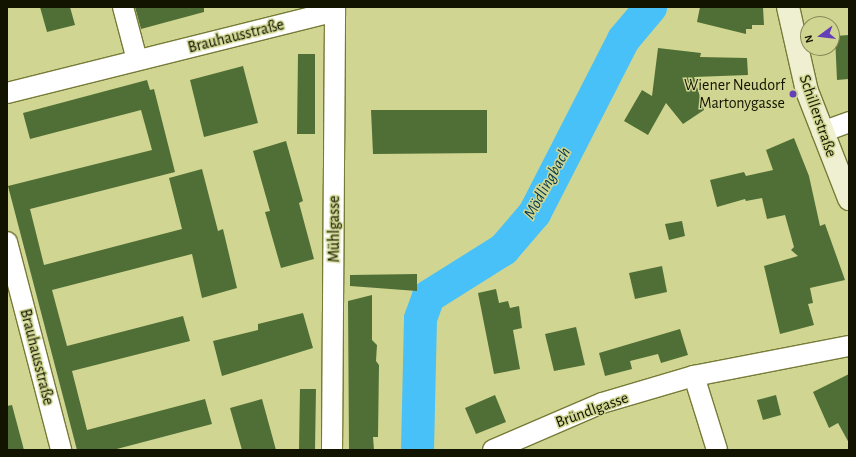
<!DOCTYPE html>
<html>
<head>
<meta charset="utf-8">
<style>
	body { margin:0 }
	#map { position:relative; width:856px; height:457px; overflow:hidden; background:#d0d691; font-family:"Alegreya Sans",sans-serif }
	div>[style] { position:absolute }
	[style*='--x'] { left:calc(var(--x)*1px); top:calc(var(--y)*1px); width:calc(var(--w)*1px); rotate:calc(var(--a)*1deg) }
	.river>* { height:33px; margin:-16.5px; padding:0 16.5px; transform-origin:16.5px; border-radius:16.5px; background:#48c0f8 }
	.building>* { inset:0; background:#506f37 }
	.roads { filter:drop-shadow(1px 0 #777b38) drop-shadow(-1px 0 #777b38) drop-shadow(0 1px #777b38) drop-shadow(0 -1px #777b38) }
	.street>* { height:20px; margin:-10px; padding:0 10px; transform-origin:10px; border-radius:10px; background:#fff }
	.secondary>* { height:22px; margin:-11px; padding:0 11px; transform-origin:11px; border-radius:11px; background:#eef0d1 }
	.dots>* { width:11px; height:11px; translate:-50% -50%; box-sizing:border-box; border:2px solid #d0d691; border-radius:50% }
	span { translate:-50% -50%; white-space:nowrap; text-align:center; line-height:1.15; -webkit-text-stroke:3px #d0d691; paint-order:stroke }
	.street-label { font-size:16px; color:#121400 }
	.poi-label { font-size:16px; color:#121400 }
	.right { translate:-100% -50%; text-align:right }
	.water-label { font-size:17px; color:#03394f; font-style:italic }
	.frame { position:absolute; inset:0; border:8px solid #121400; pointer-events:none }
	.north { position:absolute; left:800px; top:16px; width:40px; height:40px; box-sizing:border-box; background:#d0d691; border:1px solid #848857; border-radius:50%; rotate:255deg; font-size:11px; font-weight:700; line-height:16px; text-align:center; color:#121400 }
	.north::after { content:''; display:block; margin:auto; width:14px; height:18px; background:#653fb8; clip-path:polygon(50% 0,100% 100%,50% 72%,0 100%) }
</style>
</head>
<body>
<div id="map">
	<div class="river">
		<div style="--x:417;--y:450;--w:132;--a:-88.7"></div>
		<div style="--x:420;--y:318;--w:23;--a:-70"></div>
		<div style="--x:428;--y:296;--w:89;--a:-32.1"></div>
		<div style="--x:503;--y:249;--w:48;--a:-49.3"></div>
		<div style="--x:534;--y:213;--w:195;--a:-62.9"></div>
		<div style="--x:623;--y:39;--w:42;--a:-49.8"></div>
	</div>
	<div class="building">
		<div style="clip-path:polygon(40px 7px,70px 7px,75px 25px,47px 32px)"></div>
		<div style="clip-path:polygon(135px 7px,204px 7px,204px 12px,141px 29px)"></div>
		<div style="clip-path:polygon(700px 7px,763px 7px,764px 25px,752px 25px,752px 29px,746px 29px,746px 34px,697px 22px)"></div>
		<div style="clip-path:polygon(849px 35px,849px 79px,837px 80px,835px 36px)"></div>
		<div style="clip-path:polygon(658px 48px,701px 53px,700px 57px,747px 58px,748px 75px,694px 77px,704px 110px,683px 124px,666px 103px,648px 135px,624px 121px,642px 90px,652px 96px)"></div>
		<div style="clip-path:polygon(298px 54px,315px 54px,315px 134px,297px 134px)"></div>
		<div style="clip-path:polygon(243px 66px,258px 123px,204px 137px,190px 80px)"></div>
		<div style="clip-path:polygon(147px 80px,150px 90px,154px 89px,175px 172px,30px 209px,44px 265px,182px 229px,169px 178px,202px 169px,218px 231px,223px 229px,237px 288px,202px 298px,192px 254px,52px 290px,67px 346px,183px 316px,190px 341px,72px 371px,87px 430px,205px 399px,212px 424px,113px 450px,77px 450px,8px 186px,152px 150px,141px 110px,30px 139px,23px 113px)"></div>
		<div style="clip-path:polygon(371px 110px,487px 110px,487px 153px,373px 154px)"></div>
		<div style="clip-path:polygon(794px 138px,809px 176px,820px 226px,825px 224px,845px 280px,810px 288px,813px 303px,808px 304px,814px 325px,780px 334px,764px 266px,798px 256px,791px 250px,794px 247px,785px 215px,767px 219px,762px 198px,746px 201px,745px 199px,717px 207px,710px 180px,744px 172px,746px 176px,773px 170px,766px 150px)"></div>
		<div style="clip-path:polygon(286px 141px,303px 201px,299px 203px,314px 259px,281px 268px,265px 212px,270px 211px,253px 151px)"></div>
		<div style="clip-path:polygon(682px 221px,685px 236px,669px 240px,665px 224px)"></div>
		<div style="clip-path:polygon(662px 266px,667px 292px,635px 299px,629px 273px)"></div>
		<div style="clip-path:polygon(417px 274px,417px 291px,350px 286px,350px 275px)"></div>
		<div style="clip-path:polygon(496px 289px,499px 303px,508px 301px,510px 308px,519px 306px,522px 328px,513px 330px,520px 369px,494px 374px,478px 293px)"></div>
		<div style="clip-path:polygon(372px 295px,372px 340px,377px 345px,376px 361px,379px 365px,378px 437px,373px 437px,374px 450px,349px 450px,348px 301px)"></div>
		<div style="clip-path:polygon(303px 313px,313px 348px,222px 376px,213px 341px,258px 330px,258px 324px)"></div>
		<div style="clip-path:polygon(576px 327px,585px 365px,554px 371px,545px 334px)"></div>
		<div style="clip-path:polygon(680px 329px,688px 355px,661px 363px,658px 354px,630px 361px,632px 369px,605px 376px,599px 353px)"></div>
		<div style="clip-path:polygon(849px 374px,849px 443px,838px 423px,829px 428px,813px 392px)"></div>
		<div style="clip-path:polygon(300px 389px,316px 389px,315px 450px,299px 450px)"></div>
		<div style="clip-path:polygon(495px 395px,506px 422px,476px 434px,465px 408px)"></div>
		<div style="clip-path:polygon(776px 395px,781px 415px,763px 420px,757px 400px)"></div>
		<div style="clip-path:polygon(262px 399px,276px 450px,242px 450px,230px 408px)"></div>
		<div style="clip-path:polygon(12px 405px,24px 450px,7px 450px,7px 406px)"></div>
	</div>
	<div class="roads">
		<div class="street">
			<div style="--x:123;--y:7;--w:55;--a:75.2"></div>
			<div style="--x:7;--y:93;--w:338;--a:-14"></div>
			<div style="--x:822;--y:132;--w:29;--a:-20"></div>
			<div style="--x:7;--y:242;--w:215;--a:75.4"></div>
			<div style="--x:694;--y:376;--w:77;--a:72.7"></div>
			<div style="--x:332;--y:450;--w:443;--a:-89.6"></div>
			<div style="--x:493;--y:450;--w:119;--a:-23.3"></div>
			<div style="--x:602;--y:403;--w:96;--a:-16.4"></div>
			<div style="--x:694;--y:376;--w:158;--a:-11"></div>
		</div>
		<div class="secondary">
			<div style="--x:788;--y:7;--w:86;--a:77.3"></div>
			<div style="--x:807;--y:91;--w:116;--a:68.7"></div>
		</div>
	</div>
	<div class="dots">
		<div style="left:793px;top:94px;background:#653fb8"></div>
	</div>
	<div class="street-label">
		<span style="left:236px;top:36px;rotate:-14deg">Brauhausstraße</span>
		<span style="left:818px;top:116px;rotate:71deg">Schillerstraße</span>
		<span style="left:334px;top:229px;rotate:-90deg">Mühlgasse</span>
		<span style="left:37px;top:357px;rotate:76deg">Brauhausstraße</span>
		<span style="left:592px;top:410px;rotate:-20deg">Bründlgasse</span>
	</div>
	<div class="poi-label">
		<span class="right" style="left:785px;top:94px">Wiener Neudorf<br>Martonygasse</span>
	</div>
	<div class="water-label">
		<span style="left:547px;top:183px;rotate:-61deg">Mödlingbach</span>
	</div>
	<div class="frame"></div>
	<div class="north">N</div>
</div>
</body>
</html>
